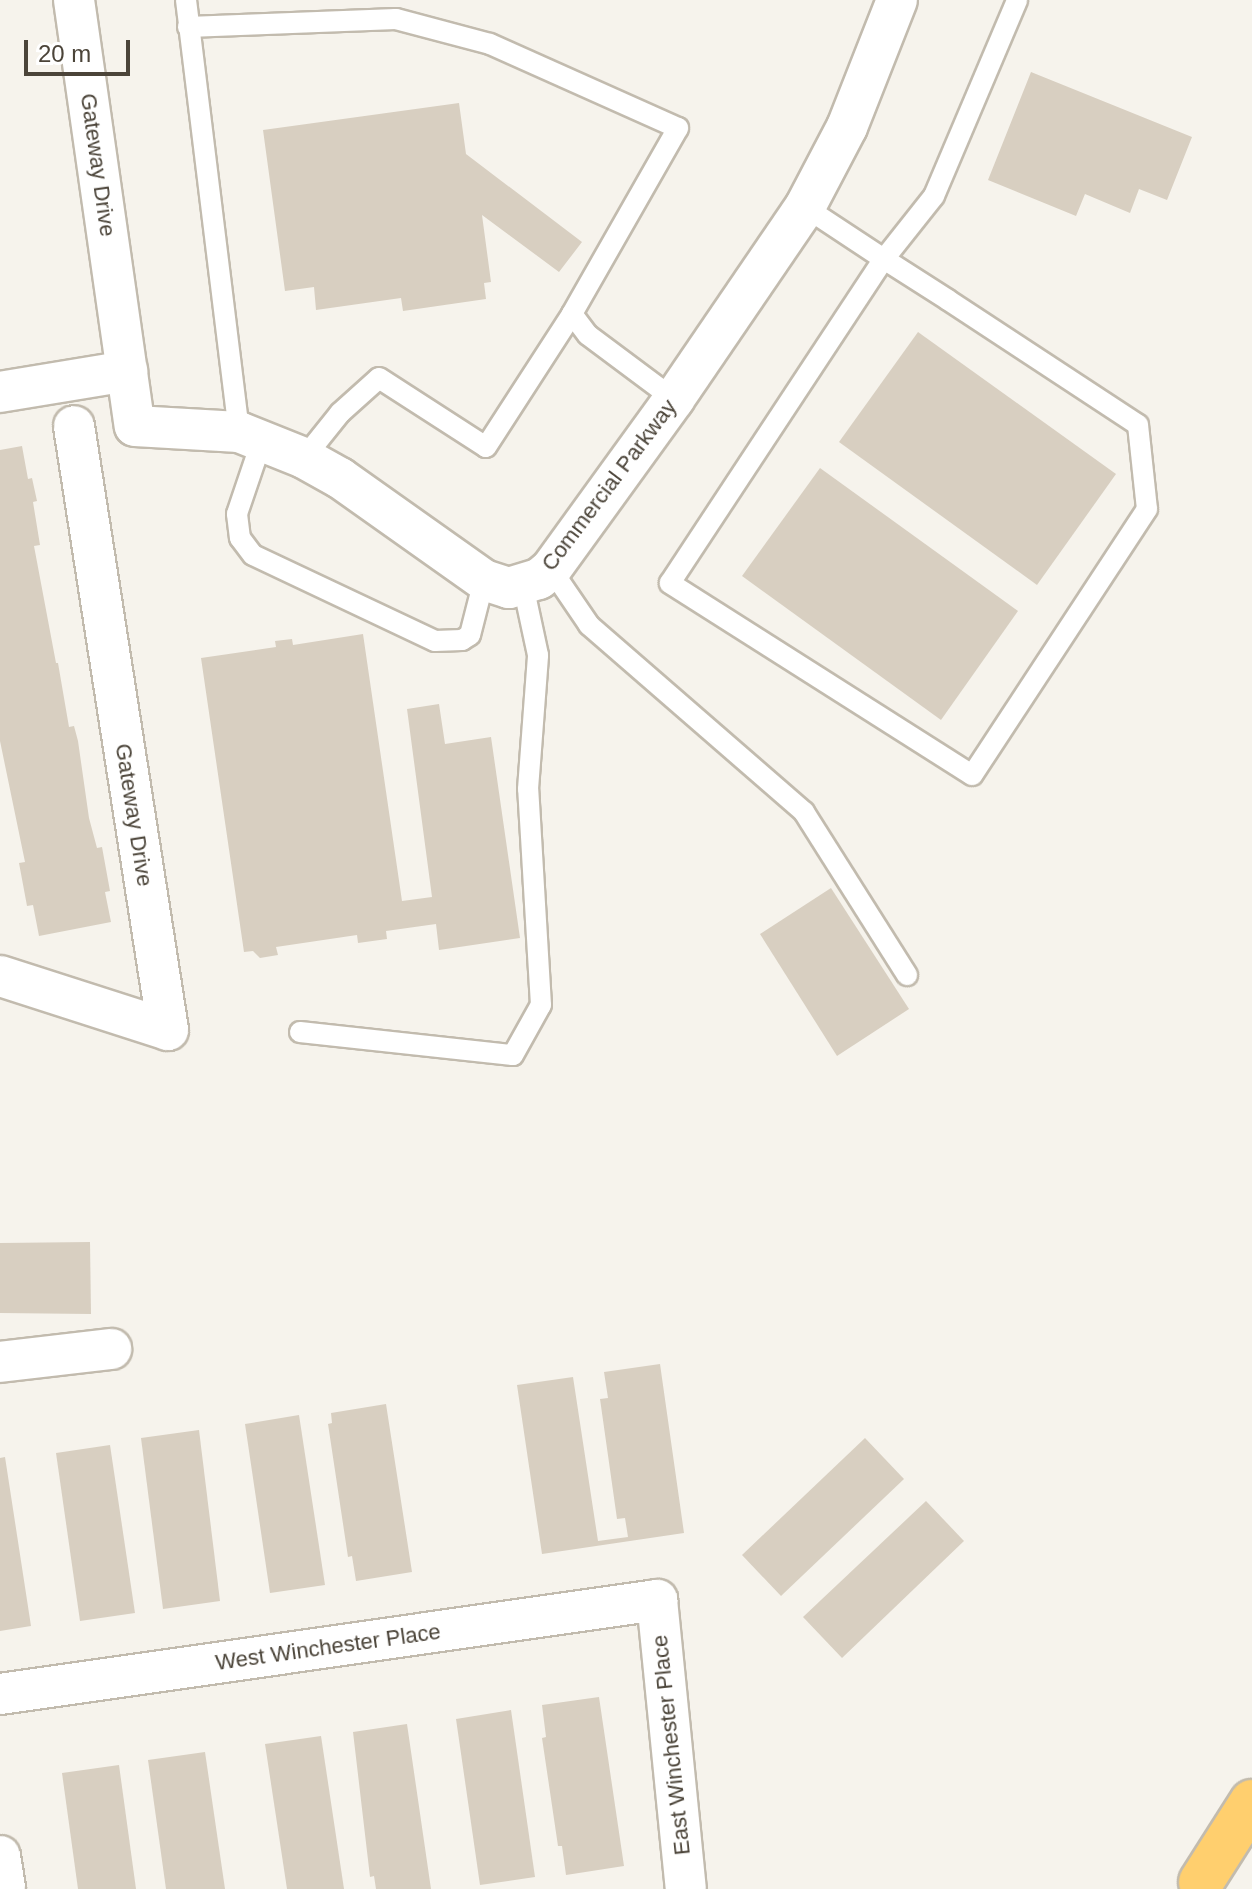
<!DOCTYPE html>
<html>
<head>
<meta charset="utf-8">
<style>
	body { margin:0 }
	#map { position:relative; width:1252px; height:1889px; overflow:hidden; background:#f6f3ec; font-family:Arial,sans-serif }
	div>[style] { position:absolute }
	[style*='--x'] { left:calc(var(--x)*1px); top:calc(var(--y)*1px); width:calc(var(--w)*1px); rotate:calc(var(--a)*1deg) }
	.building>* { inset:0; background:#d8cfc1 }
	.roads { filter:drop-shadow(2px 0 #c2bbae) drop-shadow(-2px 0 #c2bbae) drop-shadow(0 2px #c2bbae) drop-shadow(0 -2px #c2bbae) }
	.lane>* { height:20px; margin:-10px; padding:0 10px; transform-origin:10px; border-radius:10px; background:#fff }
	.street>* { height:40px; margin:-20px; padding:0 20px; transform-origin:20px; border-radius:20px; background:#fff }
	.highway>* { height:44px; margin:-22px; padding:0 22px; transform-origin:22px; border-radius:22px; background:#ffcf6e }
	span { translate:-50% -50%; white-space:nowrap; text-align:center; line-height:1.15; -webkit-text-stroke:7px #fff; paint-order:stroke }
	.street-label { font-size:22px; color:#4b4439 }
	.scale { position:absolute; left:24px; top:40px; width:106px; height:36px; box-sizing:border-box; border:4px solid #4b4439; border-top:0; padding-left:10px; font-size:24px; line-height:28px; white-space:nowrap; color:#4b4439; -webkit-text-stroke:6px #fff; paint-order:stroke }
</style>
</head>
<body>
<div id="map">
	<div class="building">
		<div style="clip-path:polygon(1031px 72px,1192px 137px,1167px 200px,1139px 189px,1130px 213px,1085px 194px,1076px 216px,988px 180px)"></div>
		<div style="clip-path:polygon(459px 103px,466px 154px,582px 242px,559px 272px,482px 215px,491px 282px,484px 283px,486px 299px,403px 311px,401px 298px,316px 310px,314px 287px,285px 291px,263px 130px)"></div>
		<div style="clip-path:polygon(918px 332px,1116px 474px,1037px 585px,839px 442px)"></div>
		<div style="clip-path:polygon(22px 446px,28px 479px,32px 478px,37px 501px,33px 502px,40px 545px,34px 546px,56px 663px,58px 663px,69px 727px,74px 726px,78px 741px,89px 818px,97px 848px,102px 847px,110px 891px,105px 892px,111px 922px,39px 936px,33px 905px,27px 906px,19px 863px,25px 862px,0 741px,0 450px)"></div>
		<div style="clip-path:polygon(820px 468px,1018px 611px,941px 720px,742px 576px)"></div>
		<div style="clip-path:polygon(363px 634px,402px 901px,432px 897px,407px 709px,439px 704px,445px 744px,491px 737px,520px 938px,439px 950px,436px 924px,386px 931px,387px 939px,358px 943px,357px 935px,276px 947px,278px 955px,260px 958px,253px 951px,244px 952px,201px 658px,276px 647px,275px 641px,292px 639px,293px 645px)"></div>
		<div style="clip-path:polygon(831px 888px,909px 1009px,837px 1056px,760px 934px)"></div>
		<div style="clip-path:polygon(90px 1242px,91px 1314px,0 1313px,0 1243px)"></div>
		<div style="clip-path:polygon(660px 1364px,684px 1533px,542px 1554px,517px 1385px,573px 1377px,598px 1541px,628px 1537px,625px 1518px,617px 1519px,600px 1399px,608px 1398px,604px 1372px)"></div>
		<div style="clip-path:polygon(386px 1404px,412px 1572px,356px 1581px,352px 1556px,348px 1557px,328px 1424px,332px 1423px,331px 1413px)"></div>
		<div style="clip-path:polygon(299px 1415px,325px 1585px,270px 1593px,245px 1424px)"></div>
		<div style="clip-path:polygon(199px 1430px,220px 1601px,163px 1609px,141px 1438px)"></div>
		<div style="clip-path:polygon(865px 1438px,904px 1479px,781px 1596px,742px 1555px)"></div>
		<div style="clip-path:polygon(110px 1445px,135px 1613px,80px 1621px,56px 1453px)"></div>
		<div style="clip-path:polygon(5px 1457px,31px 1626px,0 1631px,0 1458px)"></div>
		<div style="clip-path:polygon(926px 1501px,964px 1541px,842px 1658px,803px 1617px)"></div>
		<div style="clip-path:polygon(599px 1697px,624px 1866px,566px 1875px,562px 1846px,558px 1846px,542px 1738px,546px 1737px,542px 1705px)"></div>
		<div style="clip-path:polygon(511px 1710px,535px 1877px,480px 1885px,456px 1719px)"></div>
		<div style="clip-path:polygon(407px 1724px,431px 1889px,376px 1889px,374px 1876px,370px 1877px,353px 1732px)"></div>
		<div style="clip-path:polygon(321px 1736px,344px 1889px,287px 1889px,265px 1744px)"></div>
		<div style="clip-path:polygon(205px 1752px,225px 1889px,166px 1889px,148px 1760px)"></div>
		<div style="clip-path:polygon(119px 1765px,136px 1889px,78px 1889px,62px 1773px)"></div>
	</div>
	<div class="roads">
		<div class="lane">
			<div style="--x:186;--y:0;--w:435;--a:83"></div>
			<div style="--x:188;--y:27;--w:208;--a:-2.2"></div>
			<div style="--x:396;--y:19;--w:97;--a:14.9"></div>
			<div style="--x:490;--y:44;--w:206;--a:24.1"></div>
			<div style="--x:678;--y:128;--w:214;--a:119.7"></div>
			<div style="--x:572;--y:314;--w:26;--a:53"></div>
			<div style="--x:588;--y:335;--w:107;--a:36.7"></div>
			<div style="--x:805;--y:207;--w:95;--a:33.4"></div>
			<div style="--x:884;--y:259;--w:76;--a:32.6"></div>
			<div style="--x:948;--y:300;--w:227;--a:33.3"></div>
			<div style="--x:1138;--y:425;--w:84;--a:83.9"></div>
			<div style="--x:1147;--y:509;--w:318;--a:123.3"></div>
			<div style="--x:972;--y:775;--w:358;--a:-147.6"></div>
			<div style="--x:670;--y:583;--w:388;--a:-56.6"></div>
			<div style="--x:884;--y:259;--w:80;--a:-51.6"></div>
			<div style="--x:934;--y:196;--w:213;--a:-67"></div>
			<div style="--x:262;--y:440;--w:78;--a:108.7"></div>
			<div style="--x:237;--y:514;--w:24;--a:83"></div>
			<div style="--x:240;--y:538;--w:21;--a:53"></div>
			<div style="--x:253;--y:555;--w:201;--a:25.3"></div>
			<div style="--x:435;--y:641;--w:27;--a:-2"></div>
			<div style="--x:462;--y:640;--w:9;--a:-32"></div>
			<div style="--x:470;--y:635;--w:57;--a:-75.7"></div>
			<div style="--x:304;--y:458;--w:58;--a:-51.3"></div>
			<div style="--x:340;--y:413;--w:52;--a:-41.9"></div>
			<div style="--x:379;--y:378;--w:127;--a:32.8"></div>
			<div style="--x:486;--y:447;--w:158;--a:-57.1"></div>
			<div style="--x:551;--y:569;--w:68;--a:55.8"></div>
			<div style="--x:589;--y:625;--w:285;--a:41"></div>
			<div style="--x:804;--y:812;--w:193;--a:57.7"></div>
			<div style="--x:300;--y:1032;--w:214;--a:6.2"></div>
			<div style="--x:513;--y:1055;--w:57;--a:-60.8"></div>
			<div style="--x:541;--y:1005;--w:216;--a:-93.4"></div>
			<div style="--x:528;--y:789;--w:134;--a:-85.7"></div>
			<div style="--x:538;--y:655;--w:72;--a:-102.1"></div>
		</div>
		<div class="street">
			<div style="--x:74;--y:0;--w:430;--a:81.9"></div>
			<div style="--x:135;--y:426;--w:104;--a:3.3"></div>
			<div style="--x:239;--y:432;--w:70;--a:21.8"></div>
			<div style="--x:304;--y:458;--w:41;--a:29.1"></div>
			<div style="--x:340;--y:478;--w:176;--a:35.3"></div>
			<div style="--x:484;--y:580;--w:26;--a:18"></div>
			<div style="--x:509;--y:588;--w:31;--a:-17"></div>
			<div style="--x:539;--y:579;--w:16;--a:-40"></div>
			<div style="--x:551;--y:569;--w:210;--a:-54.1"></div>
			<div style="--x:674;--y:399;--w:232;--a:-55.7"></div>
			<div style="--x:805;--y:207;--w:90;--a:-62.3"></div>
			<div style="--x:847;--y:127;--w:136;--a:-68.5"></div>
			<div style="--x:0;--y:392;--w:129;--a:-9.4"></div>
			<div style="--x:0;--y:976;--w:176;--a:17.8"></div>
			<div style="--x:168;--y:1030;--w:611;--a:-98.85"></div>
			<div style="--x:0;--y:1362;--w:112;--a:-6.7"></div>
			<div style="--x:0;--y:1694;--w:664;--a:-8.14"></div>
			<div style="--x:657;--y:1600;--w:290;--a:84.3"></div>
			<div style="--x:0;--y:1856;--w:33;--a:81"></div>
		</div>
		<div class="highway">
			<div style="--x:1201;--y:1882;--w:95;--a:-57.5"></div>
		</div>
	</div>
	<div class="street-label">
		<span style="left:98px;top:165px;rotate:82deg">Gateway Drive</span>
		<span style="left:609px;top:485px;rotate:-53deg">Commercial Parkway</span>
		<span style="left:134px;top:815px;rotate:81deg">Gateway Drive</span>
		<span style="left:328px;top:1647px;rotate:-8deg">West Winchester Place</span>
		<span style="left:671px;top:1745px;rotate:-96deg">East Winchester Place</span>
	</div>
	<div class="scale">20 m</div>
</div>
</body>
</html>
